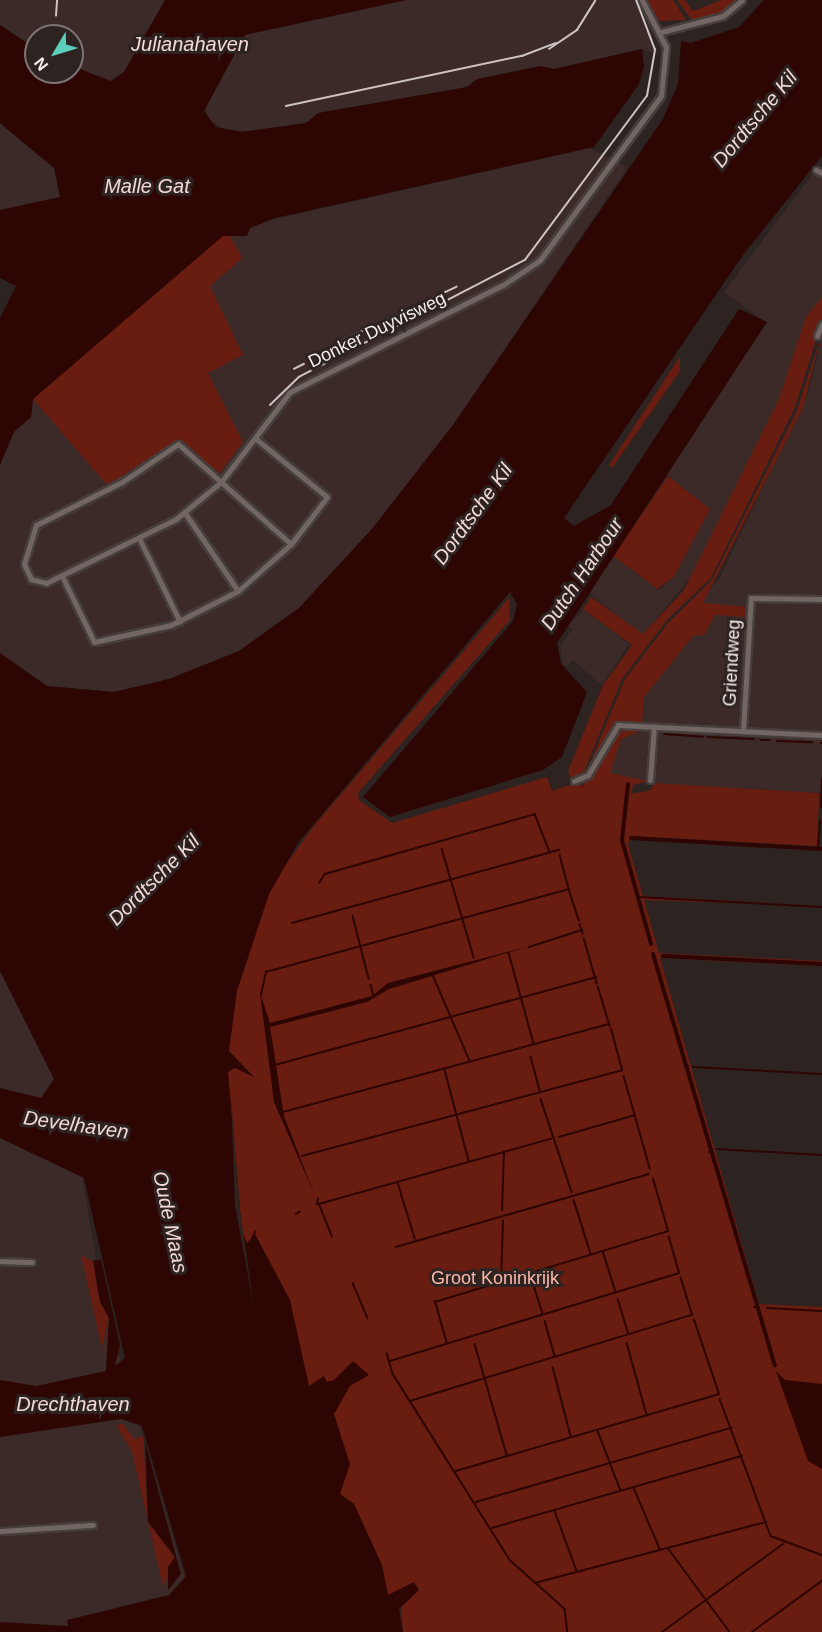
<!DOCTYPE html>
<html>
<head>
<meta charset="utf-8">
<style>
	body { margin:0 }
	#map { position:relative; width:822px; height:1632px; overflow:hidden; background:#2d2321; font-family:Helvetica,sans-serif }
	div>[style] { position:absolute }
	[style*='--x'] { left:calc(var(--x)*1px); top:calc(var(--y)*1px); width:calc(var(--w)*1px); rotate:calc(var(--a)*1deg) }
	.built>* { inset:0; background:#3b2a27 }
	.green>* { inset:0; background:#691c10 }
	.water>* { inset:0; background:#2d0502 }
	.pier>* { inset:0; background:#2d2321 }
	.stream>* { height:1.5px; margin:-0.75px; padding:0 0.75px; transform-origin:0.75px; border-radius:0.75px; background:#2d0502 }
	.canal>* { height:4px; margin:-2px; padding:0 2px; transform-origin:2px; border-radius:2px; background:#2d0502 }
	.roads { filter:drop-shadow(2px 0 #463e3c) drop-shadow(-2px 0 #463e3c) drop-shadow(0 2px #463e3c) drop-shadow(0 -2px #463e3c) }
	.minor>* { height:5px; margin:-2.5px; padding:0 2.5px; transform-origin:2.5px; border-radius:2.5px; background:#726663 }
	.rail>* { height:1.5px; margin:-0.75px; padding:0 0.75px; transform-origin:0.75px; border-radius:0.75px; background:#ccc3c2 }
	span { translate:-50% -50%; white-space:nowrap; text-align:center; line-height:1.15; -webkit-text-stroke:6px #2d2321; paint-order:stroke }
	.street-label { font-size:18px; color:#f6eeed }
	.park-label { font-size:18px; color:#feb6a8 }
	.water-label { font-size:20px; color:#f2d9d4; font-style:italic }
	.north { position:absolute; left:24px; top:24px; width:60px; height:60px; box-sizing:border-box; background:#2d2321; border:2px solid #7d7473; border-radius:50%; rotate:232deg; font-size:16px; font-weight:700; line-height:24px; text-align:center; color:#f6eeed }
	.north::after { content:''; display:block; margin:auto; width:21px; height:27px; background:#5bcebc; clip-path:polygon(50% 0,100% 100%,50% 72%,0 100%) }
</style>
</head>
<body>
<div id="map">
	<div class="built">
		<div style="clip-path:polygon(0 0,165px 0,124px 72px,111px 81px,72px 66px,72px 36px,36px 36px,36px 49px,7px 30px,0 25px)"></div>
		<div style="clip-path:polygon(407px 0,636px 0,650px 25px,655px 54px,642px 49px,554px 69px,513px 71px,462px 88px,324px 112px,311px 121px,262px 133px,225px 129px,208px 120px,205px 104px,245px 35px)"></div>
		<div style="clip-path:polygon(0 123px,54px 168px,61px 197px,0 210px)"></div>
		<div style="clip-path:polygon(589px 148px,628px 167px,453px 425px,372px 529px,299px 608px,239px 651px,169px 679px,114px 692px,47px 686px,0 653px,0 465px,14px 432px,31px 417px,33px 399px,171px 279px,223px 235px,267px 221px)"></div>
		<div style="clip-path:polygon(814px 172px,822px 176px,822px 301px,790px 383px,698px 568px,643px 635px,592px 596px,591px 589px,613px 556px,659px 590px,674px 576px,710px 509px,662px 471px,765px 322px,724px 292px)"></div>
		<div style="clip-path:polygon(822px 336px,822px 793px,630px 782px,603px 774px,610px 724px,628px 681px,719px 579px,809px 391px)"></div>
		<div style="clip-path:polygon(584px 610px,629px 644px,602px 685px,573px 660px,566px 667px,562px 663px,561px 645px,572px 629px,568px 625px)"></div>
		<div style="clip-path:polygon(0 966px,62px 1061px,105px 1309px,201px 1632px,0 1632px)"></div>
	</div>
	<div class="green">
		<div style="clip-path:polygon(646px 0,673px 0,686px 20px,659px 21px)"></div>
		<div style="clip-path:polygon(677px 0,685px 0,693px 11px,721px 0,738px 0,719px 15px,692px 20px)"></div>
		<div style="clip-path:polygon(223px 235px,230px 236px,242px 258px,210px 286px,243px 355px,208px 373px,243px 442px,219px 474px,179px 440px,107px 485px,33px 399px)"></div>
		<div style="clip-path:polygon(822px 297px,822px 321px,795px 407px,711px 578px,668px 619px,622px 679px,583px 774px,571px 778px,568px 771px,603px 685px,632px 645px,583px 609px,591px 597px,643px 634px,684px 590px,779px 399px,806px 317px)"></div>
		<div style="clip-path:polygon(822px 333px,803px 408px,703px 603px,748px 607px,747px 617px,715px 615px,704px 635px,693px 636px,644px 697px,642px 722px,612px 726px,586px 773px,625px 679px,669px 622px,712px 580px,797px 410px)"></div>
		<div style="clip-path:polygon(680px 356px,680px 371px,612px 468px,609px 465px)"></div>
		<div style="clip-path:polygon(668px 476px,710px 509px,674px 576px,658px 589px,613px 556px)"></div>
		<div style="clip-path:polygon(509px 598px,510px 620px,358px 793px,359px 800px,392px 823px,547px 777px,552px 791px,582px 781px,581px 789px,620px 727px,647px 728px,621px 739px,610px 773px,648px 781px,633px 785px,631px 794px,651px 790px,654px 783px,819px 793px,817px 846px,630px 836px,628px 845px,643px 896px,822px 906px,644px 900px,659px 953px,822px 961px,822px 966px,660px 958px,759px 1304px,822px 1307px,822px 1632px,403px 1632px,401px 1605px,335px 1632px,247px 1300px,224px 1057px,239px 965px,275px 880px,313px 827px)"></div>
		<div style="clip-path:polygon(81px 1255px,94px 1262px,98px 1295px,109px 1318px,102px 1348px)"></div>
		<div style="clip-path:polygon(123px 1424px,134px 1439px,143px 1436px,148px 1522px,175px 1558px,163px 1587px,132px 1452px,116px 1425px)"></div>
	</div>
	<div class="water">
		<div style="clip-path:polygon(165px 0,406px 0,245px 35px,204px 111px,216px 127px,241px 132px,306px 123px,318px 113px,467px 87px,477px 79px,541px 66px,554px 69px,642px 49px,644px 66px,639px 84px,594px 147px,275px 218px,250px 228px,247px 236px,223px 236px,33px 399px,31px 417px,14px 432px,0 465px,0 318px,16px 286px,0 278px,0 210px,60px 197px,54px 168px,0 123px,0 25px,36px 49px,36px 72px,72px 72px,72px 66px,111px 81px,124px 72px)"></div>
		<div style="clip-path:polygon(764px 0,822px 0,822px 156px,743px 255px,564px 518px,574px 526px,611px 505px,739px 309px,767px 322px,557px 643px,561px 664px,587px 692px,562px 757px,543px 770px,390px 817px,363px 797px,513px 621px,517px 604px,510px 592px,298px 843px,269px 894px,237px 991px,229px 1051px,254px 1077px,235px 1068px,228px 1072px,242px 1231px,247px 1243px,255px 1234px,290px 1300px,309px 1386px,324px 1376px,327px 1382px,334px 1380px,353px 1361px,369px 1375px,350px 1386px,334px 1414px,350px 1464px,340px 1494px,354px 1504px,382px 1565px,388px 1595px,414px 1582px,419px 1590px,399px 1609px,403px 1632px,0 1632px,0 1622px,68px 1626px,67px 1620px,169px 1595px,186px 1576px,142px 1426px,121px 1419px,0 1437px,0 1380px,36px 1386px,106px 1371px,109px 1318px,100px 1302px,93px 1260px,101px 1260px,120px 1345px,115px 1366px,125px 1358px,84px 1178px,0 1138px,0 1088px,41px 1098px,54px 1079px,0 971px,0 653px,47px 686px,114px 692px,169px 679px,239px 651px,299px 608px,372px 529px,453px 425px,663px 119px,678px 84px,681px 41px,691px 43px,739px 27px)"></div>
		<div style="clip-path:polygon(530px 946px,389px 989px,367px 1002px,270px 1027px,284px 1116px,315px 1196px,274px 1102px,260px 993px,270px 1023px,372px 996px,388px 983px)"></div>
		<div style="clip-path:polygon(776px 1371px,785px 1380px,822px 1384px,822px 1469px,808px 1461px)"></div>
		<div style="clip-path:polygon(145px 1442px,181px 1574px,168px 1590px,168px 1567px,175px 1557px,148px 1522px)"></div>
	</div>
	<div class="pier">
		<div style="clip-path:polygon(231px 1096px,240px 1210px,254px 1308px,235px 1205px)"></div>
	</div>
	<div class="stream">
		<div style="--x:664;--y:734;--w:39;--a:4"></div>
		<div style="--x:708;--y:737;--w:46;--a:2.5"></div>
		<div style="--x:761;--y:740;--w:8;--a:0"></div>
		<div style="--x:777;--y:741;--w:35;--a:2"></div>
		<div style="--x:821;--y:743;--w:1;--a:0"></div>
		<div style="--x:821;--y:808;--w:28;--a:-88"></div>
		<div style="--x:442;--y:849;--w:113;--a:73.5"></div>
		<div style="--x:818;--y:849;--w:28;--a:-86"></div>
		<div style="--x:560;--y:855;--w:34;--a:75"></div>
		<div style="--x:319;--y:883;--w:11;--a:-56"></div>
		<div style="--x:325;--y:874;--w:218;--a:-15.9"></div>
		<div style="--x:535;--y:814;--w:41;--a:68.5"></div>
		<div style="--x:638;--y:897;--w:184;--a:3.1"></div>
		<div style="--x:353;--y:916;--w:65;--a:75.7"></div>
		<div style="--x:292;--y:923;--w:277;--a:-15.3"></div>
		<div style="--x:580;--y:924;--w:10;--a:73"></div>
		<div style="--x:584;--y:938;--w:47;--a:73.9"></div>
		<div style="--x:529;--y:947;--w:56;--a:-17.8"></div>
		<div style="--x:509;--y:953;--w:94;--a:74.6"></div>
		<div style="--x:433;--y:975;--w:94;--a:66.7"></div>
		<div style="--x:371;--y:985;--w:11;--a:75"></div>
		<div style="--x:598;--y:986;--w:42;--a:73.3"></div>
		<div style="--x:261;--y:995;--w:24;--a:-78"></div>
		<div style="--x:266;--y:972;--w:314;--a:-15.3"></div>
		<div style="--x:569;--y:889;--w:33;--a:72"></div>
		<div style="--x:531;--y:1057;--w:35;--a:75"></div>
		<div style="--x:275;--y:1065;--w:333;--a:-15.3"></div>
		<div style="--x:685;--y:1067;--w:3;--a:-18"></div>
		<div style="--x:693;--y:1067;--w:129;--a:3.1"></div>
		<div style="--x:445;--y:1070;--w:94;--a:75.2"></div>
		<div style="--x:624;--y:1076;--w:96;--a:74.2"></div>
		<div style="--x:541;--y:1099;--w:98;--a:71.6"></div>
		<div style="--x:283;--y:1112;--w:338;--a:-15.1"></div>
		<div style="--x:559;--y:1137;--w:79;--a:-16.1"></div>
		<div style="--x:717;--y:1149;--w:105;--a:3.3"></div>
		<div style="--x:709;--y:1152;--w:3;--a:-18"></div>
		<div style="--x:302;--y:1156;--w:331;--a:-15"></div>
		<div style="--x:622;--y:1070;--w:42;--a:-105"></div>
		<div style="--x:398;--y:1183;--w:58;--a:72.8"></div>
		<div style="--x:574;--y:1200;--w:57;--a:72.5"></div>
		<div style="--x:317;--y:1205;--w:6;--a:-81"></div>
		<div style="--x:502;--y:1211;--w:59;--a:-88.1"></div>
		<div style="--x:296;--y:1214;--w:4;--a:-27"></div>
		<div style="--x:332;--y:1237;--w:35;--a:-112"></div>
		<div style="--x:319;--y:1204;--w:241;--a:-15.7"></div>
		<div style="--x:252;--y:1239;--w:8;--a:-67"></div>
		<div style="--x:396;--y:1247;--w:263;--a:-16.1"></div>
		<div style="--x:603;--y:1251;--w:43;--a:72.4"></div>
		<div style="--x:530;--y:1273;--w:43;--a:72.4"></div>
		<div style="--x:501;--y:1281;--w:60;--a:-88.1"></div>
		<div style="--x:353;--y:1283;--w:38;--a:67"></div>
		<div style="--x:618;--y:1299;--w:37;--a:73"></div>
		<div style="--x:754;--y:1307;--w:4;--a:0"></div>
		<div style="--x:767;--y:1308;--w:55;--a:3.1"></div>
		<div style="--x:545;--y:1321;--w:36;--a:74"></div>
		<div style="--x:627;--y:1343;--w:75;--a:74.5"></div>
		<div style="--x:447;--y:1344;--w:44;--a:-105.9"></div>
		<div style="--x:435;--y:1302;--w:244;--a:-16.9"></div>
		<div style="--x:668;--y:1231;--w:54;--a:-106.1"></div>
		<div style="--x:475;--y:1344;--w:116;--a:73.9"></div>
		<div style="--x:387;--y:1353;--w:22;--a:74"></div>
		<div style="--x:393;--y:1374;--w:220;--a:57.8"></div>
		<div style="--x:510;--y:1560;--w:74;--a:41.7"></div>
		<div style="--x:565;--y:1609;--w:23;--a:83"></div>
		<div style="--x:390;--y:1361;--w:302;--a:-16.9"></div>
		<div style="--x:679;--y:1273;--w:37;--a:-106"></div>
		<div style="--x:553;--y:1367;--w:71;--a:75.4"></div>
		<div style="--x:720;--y:1399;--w:146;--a:69.6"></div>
		<div style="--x:771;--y:1536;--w:54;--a:20.4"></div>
		<div style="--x:410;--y:1401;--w:295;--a:-17"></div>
		<div style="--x:692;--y:1315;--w:39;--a:-107"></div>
		<div style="--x:598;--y:1431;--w:64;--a:69"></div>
		<div style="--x:456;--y:1471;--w:274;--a:-16.3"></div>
		<div style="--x:719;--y:1394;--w:78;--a:-108.7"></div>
		<div style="--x:634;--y:1488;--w:66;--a:66.9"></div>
		<div style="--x:476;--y:1502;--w:266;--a:-16.2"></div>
		<div style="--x:555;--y:1511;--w:64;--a:69.9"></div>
		<div style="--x:492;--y:1528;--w:260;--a:-16.1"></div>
		<div style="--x:668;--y:1548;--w:104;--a:53.6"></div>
		<div style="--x:535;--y:1583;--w:239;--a:-14.8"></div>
		<div style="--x:662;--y:1632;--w:150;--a:-36"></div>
		<div style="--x:752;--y:1632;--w:87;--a:-36.1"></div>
	</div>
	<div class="canal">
		<div style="--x:628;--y:784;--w:56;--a:96.1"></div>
		<div style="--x:622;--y:840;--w:108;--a:74.4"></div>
		<div style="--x:631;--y:838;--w:191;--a:3.3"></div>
		<div style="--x:653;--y:954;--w:429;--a:73.5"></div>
		<div style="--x:663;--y:956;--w:159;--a:2.9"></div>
	</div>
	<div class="roads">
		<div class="minor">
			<div style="--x:661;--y:32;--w:64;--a:-14.5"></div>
			<div style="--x:723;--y:16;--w:25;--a:-40"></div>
			<div style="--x:816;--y:170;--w:7;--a:27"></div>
			<div style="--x:817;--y:336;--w:13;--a:-67"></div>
			<div style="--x:185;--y:513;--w:94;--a:55.8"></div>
			<div style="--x:139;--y:538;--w:93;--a:64"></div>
			<div style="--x:291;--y:544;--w:94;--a:-138.5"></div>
			<div style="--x:221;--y:482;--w:57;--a:-138.5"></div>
			<div style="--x:178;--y:444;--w:68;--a:145.8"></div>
			<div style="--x:122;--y:482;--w:96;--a:153.4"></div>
			<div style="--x:36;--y:525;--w:41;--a:107.1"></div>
			<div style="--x:24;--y:564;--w:17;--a:65"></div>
			<div style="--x:31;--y:579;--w:16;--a:15"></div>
			<div style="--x:46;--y:583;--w:145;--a:-26.2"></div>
			<div style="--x:176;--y:519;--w:58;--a:-39.4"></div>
			<div style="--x:221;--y:482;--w:113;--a:-52.5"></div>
			<div style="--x:290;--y:392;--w:238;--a:-26.7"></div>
			<div style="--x:503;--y:285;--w:45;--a:-34"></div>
			<div style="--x:540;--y:260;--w:204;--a:-53.6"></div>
			<div style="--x:661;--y:96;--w:49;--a:-84.2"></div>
			<div style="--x:666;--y:47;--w:53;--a:-117.1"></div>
			<div style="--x:62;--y:576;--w:73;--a:64.1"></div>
			<div style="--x:94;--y:642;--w:79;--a:-12.4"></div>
			<div style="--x:171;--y:625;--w:75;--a:-26.9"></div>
			<div style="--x:238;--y:591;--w:71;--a:-41.6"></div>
			<div style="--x:291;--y:544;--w:59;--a:-52.5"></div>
			<div style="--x:327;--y:497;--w:93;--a:-140.7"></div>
			<div style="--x:743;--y:731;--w:133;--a:-86.6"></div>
			<div style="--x:751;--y:598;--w:71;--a:0.8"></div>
			<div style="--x:650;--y:780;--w:54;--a:-85.8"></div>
			<div style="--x:574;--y:781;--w:15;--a:-23"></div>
			<div style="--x:588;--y:775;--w:58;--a:-59"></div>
			<div style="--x:618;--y:725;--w:204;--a:2.8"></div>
			<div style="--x:0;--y:1261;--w:32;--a:2"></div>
			<div style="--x:0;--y:1531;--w:93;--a:-3.7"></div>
		</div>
	</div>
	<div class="rail">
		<div style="--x:56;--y:16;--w:16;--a:-86"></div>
		<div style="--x:549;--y:49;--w:34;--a:-34"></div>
		<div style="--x:577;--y:30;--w:34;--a:-58"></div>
		<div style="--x:286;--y:106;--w:241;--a:-12"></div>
		<div style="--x:522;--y:56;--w:36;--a:-21"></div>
		<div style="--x:337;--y:343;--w:132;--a:-25.2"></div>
		<div style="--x:294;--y:369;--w:11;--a:-27"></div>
		<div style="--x:270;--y:405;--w:40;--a:-44"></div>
		<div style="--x:299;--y:377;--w:254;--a:-27.4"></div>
		<div style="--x:525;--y:260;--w:204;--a:-53.4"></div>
		<div style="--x:647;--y:96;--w:47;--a:-80.1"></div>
		<div style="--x:655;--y:50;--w:53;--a:-110.8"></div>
	</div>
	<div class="street-label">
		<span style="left:377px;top:330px;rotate:-26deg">Donker Duyvisweg</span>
		<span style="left:732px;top:663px;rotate:-87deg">Griendweg</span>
	</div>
	<div class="park-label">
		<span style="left:495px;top:1278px">Groot Koninkrijk</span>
	</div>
	<div class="water-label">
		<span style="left:190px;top:44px">Julianahaven</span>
		<span style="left:755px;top:119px;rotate:-50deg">Dordtsche Kil</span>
		<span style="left:147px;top:186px">Malle Gat</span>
		<span style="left:473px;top:514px;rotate:-54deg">Dordtsche Kil</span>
		<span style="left:582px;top:574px;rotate:-56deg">Dutch Harbour</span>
		<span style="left:154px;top:880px;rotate:-45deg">Dordtsche Kil</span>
		<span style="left:76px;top:1125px;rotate:8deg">Develhaven</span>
		<span style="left:170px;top:1222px;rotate:78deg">Oude Maas</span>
		<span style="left:73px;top:1404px">Drechthaven</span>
	</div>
	<div class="north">N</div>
</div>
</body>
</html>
